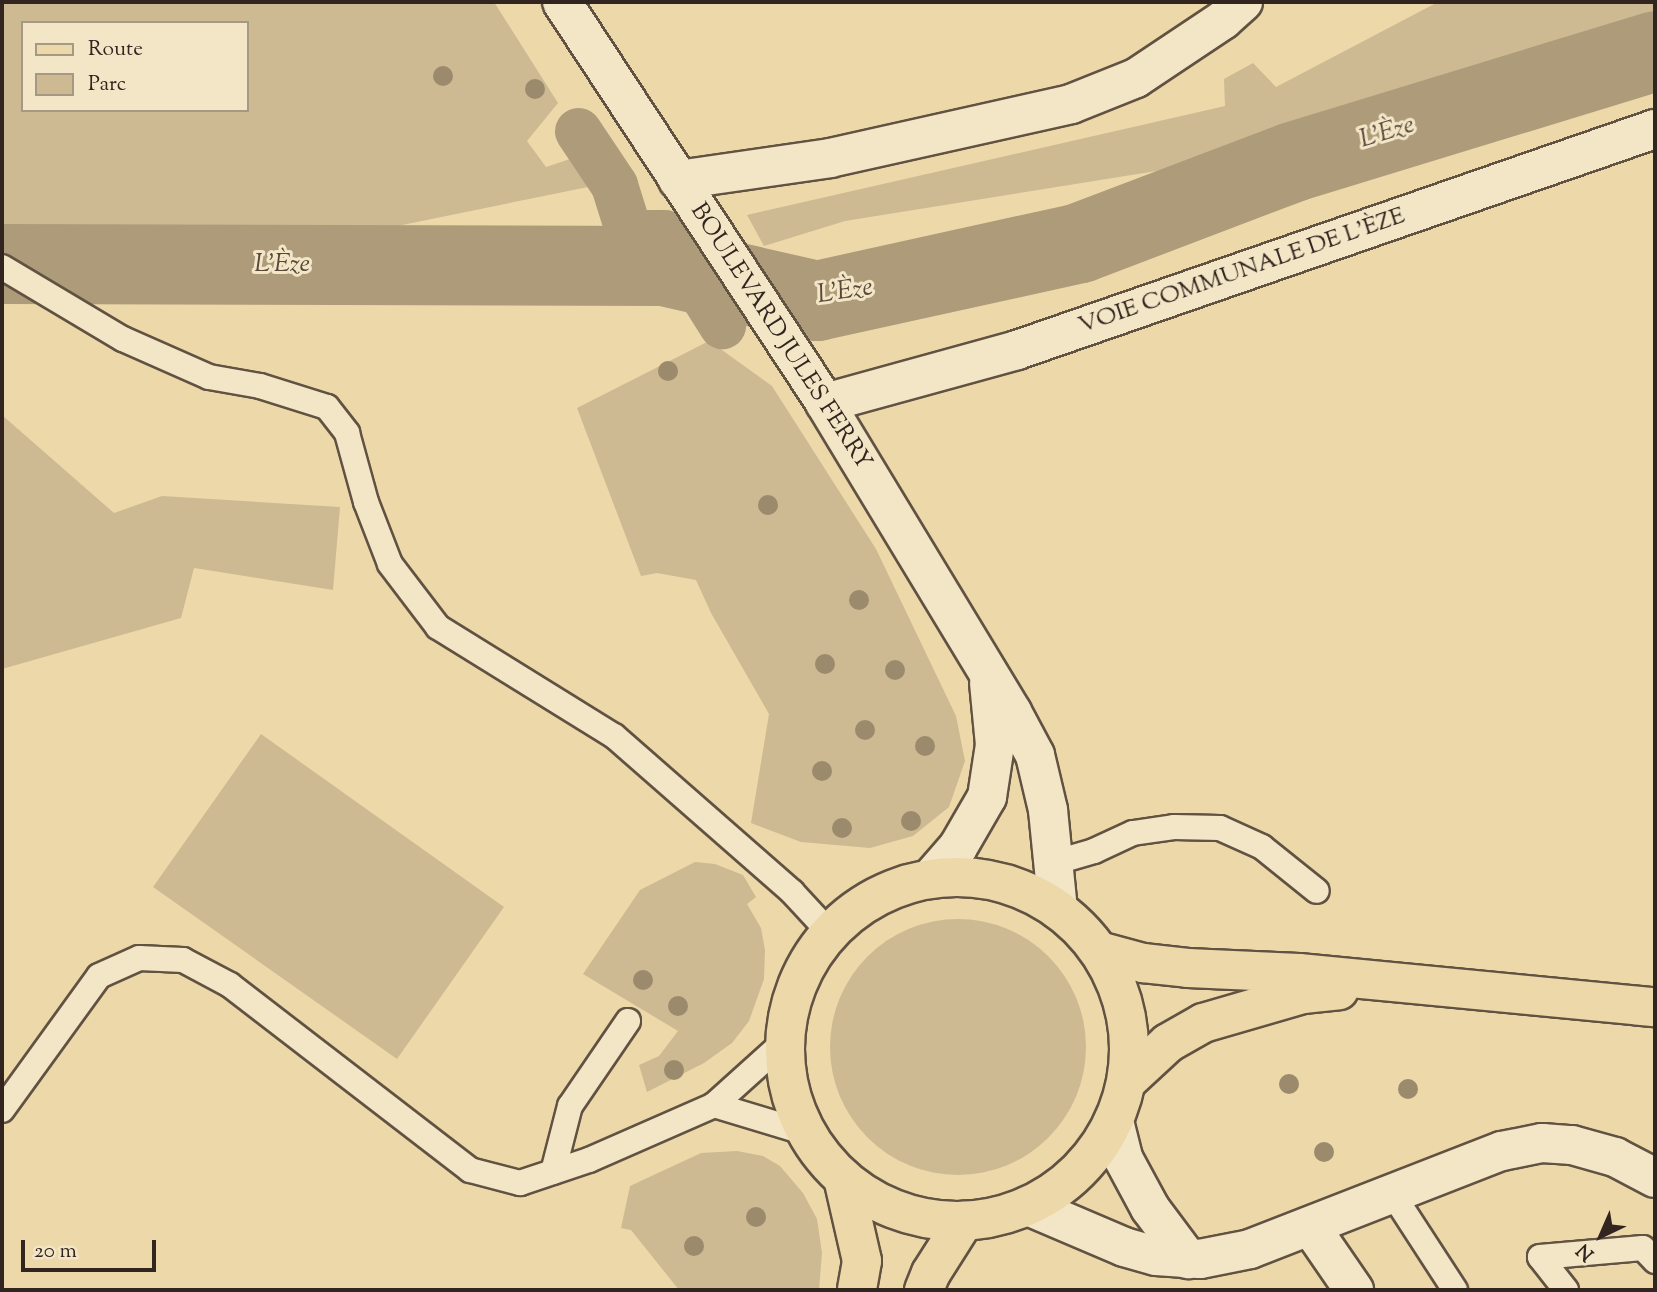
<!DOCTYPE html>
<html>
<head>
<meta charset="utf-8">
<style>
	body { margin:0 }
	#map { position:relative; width:1657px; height:1292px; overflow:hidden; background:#edd8a9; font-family:"Sorts Mill Goudy",serif }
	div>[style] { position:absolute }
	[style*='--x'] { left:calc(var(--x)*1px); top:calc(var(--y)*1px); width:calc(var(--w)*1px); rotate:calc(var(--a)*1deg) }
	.green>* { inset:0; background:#cdba92 }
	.round { border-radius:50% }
	.canal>* { height:47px; margin:-23.5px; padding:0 23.5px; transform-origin:23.5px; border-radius:23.5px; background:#ad9b7a }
	.river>* { height:80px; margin:-40px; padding:0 40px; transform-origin:40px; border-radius:40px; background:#ad9b7a }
	.roads { filter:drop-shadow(2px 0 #615242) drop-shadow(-2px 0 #615242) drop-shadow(0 2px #615242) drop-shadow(0 -2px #615242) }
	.lane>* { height:24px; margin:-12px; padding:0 12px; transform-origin:12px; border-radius:12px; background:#f3e6c7 }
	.street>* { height:38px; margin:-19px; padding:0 19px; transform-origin:19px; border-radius:19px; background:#f3e6c7 }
	.secondary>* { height:38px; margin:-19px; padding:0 19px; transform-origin:19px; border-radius:19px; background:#f3e6c7 }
	.primary>* { height:38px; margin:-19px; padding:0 19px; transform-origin:19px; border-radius:19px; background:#edd8a9 }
	.primary>.ring { margin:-19px; padding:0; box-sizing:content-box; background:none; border:38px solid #edd8a9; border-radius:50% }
	.trees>* { width:20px; height:20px; margin:-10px; border-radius:50%; background:#9c8a6d }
	span { translate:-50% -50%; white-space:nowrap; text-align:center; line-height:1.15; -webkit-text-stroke:6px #f3e6c7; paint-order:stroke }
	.street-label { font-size:24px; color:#32251f }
	.water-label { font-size:26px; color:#57483a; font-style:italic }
	.frame { position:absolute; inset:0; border:4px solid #32251f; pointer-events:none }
	.legend { position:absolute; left:21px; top:21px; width:228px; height:91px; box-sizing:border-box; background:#f3e6c7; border:2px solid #a69984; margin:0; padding:9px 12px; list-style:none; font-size:21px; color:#32251f }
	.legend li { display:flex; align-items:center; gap:14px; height:35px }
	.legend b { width:35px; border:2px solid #a69984 }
	.north { position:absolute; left:1566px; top:1201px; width:70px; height:70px; -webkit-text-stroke:5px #f3e6c7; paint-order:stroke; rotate:224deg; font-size:19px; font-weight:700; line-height:28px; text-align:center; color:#32251f }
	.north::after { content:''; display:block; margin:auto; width:24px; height:32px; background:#32251f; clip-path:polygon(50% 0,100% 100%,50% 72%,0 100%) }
	.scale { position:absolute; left:21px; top:1240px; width:135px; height:32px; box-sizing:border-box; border:4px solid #32251f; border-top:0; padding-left:9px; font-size:21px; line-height:24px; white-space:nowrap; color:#32251f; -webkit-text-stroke:5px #f3e6c7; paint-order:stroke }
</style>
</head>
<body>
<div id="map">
	<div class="green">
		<div style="clip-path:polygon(evenodd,2px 2px,494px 2px,558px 103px,527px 141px,546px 167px,573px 158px,588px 187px,368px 232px,2px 230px,2px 2px,23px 23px,247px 23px,247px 110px,23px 110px,23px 23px)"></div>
		<div style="clip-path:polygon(1438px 2px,1655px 2px,1655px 38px,1281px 151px,845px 221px,764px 246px,747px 215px,1225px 106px,1224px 79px,1253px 63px,1276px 87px)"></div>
		<div style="clip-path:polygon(713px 339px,722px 350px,772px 386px,876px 549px,956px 716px,965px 761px,949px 807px,913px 836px,870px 848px,801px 842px,751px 823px,769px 714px,711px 613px,696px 580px,657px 573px,641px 576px,577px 408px)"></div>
		<div style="clip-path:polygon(2px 415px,114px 513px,162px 496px,340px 507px,333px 590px,194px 568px,181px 618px,2px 669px)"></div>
		<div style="clip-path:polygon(261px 734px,504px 907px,397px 1059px,153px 887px)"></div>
		<div style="clip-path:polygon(695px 862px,715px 864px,743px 875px,756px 897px,747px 904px,761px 928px,765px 950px,764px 979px,749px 1021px,732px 1043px,704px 1063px,647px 1092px,639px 1065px,659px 1056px,678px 1031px,583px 974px,640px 890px)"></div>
		<div class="round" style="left:830px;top:919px;width:256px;height:256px"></div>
		<div style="clip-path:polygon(737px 1151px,763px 1156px,780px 1166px,803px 1193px,817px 1219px,822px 1253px,819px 1290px,679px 1290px,631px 1230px,621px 1228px,630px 1186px,701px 1153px)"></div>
	</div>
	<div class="canal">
		<div style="--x:578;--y:131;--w:65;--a:56.3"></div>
		<div style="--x:614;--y:185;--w:50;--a:72.6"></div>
		<div style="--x:629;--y:233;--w:35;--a:0"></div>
		<div style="--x:664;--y:233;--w:109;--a:57.8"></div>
	</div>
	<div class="river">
		<div style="--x:2;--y:264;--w:662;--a:0.17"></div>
		<div style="--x:664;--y:266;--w:157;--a:12.9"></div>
		<div style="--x:817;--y:301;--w:269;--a:-12.4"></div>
		<div style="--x:1080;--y:243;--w:228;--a:-20.8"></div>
		<div style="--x:1293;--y:162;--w:379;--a:-17"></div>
	</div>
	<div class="roads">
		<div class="lane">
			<div style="--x:2;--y:267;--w:141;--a:30.8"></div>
			<div style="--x:123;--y:339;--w:94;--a:23.8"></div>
			<div style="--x:209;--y:377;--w:52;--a:10"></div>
			<div style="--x:260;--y:386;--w:70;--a:17.4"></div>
			<div style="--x:327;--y:407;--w:33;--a:52"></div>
			<div style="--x:347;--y:433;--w:72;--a:74.6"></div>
			<div style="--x:366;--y:502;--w:66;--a:68.8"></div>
			<div style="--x:390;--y:564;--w:79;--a:52.7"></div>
			<div style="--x:438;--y:627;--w:207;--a:31.8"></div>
			<div style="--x:614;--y:736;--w:237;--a:41.2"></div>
			<div style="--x:792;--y:892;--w:56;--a:47.2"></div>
			<div style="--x:1053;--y:863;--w:43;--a:-16.3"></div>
			<div style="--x:1094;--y:851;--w:43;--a:-24.8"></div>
			<div style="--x:1133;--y:833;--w:41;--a:-8.3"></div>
			<div style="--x:1174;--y:827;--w:46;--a:1.2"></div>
			<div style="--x:1220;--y:828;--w:46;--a:24.3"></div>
			<div style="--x:1262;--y:847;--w:70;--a:38.7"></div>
			<div style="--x:714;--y:1105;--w:97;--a:16.8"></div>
			<div style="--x:2;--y:1110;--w:165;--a:-54.1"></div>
			<div style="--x:99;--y:976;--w:44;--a:-24.2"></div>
			<div style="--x:139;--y:958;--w:44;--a:2.6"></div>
			<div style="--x:183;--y:960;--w:53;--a:28"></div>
			<div style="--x:230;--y:985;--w:303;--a:37.6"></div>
			<div style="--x:470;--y:1170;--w:52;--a:14.6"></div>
			<div style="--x:520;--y:1183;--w:73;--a:-18.4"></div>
			<div style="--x:589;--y:1160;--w:137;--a:-23.7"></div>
			<div style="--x:714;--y:1105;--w:96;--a:-42"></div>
			<div style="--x:553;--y:1172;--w:68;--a:-75.6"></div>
			<div style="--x:570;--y:1106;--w:103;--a:-55.7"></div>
			<div style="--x:1392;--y:1193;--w:116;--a:57"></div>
			<div style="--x:1540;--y:1257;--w:103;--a:-5"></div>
			<div style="--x:1643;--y:1248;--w:18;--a:47"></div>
			<div style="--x:1540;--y:1257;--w:42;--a:51.8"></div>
		</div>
		<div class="street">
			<div style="--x:678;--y:180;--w:154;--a:-8.2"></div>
			<div style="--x:830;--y:158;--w:247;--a:-12.6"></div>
			<div style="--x:1071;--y:104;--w:70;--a:-21.8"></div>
			<div style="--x:1136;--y:78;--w:105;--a:-33.7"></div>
			<div style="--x:1223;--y:20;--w:27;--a:-42"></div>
			<div style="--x:825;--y:403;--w:199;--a:-15.4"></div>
			<div style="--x:1017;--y:350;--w:675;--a:-19.11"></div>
			<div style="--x:1114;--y:1121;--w:38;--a:76"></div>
			<div style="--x:1123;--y:1158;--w:57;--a:61.6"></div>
			<div style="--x:1150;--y:1208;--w:64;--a:53.3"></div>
			<div style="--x:1028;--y:1206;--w:104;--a:23.1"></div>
			<div style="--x:1124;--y:1247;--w:33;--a:16"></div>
			<div style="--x:1156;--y:1256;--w:44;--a:3.9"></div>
			<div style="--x:1200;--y:1259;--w:51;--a:-11.3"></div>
			<div style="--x:1250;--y:1249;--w:270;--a:-21.3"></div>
			<div style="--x:1502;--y:1151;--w:41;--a:-11.3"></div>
			<div style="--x:1542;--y:1143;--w:30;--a:4"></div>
			<div style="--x:1572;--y:1145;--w:45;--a:15.6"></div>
			<div style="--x:1615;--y:1157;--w:45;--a:27.7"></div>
			<div style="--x:1310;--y:1226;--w:78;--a:55.5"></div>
		</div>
		<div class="secondary">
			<div style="--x:562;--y:2;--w:480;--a:56.7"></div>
			<div style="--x:825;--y:403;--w:361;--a:58.8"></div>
			<div style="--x:1012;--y:712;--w:49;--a:61.9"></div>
			<div style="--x:1035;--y:755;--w:57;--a:76.7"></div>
			<div style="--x:1048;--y:810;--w:100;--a:84.3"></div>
			<div style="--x:931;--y:878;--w:41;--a:-48.9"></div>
			<div style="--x:958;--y:847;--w:58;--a:-59.9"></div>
			<div style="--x:987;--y:797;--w:53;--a:-81.3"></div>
			<div style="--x:995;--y:745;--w:62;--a:-95.5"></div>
		</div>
		<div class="primary">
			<div class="ring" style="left:785px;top:877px;width:306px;height:306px"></div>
			<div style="--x:1099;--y:951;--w:46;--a:15.3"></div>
			<div style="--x:1143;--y:963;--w:45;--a:6.3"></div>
			<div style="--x:1188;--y:968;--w:111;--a:2.6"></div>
			<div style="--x:1299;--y:973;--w:358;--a:5.5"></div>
			<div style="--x:1127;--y:1081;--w:56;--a:-42.8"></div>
			<div style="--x:1168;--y:1043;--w:40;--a:-29.7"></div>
			<div style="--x:1203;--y:1023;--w:104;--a:-16.2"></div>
			<div style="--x:1303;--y:994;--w:36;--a:-6"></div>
			<div style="--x:843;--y:1178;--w:85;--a:77.1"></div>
			<div style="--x:862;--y:1261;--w:29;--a:100"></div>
			<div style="--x:924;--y:1290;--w:18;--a:-68"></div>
			<div style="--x:931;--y:1273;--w:62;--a:-57.6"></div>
		</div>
	</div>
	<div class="trees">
		<div style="left:443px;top:76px"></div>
		<div style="left:535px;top:89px"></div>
		<div style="left:668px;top:371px"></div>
		<div style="left:768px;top:505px"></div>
		<div style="left:859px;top:600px"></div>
		<div style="left:825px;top:664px"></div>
		<div style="left:895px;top:670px"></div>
		<div style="left:865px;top:730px"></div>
		<div style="left:925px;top:746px"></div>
		<div style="left:822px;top:771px"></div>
		<div style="left:911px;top:821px"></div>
		<div style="left:842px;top:828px"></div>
		<div style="left:643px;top:980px"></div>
		<div style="left:678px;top:1006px"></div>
		<div style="left:674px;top:1070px"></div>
		<div style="left:1289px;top:1084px"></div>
		<div style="left:1408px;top:1089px"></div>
		<div style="left:1324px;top:1152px"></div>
		<div style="left:756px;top:1217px"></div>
		<div style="left:694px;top:1246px"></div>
	</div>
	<div class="street-label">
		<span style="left:1242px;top:272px;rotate:-19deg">VOIE COMMUNALE DE L'ÈZE</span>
		<span style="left:780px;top:337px;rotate:57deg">BOULEVARD JULES FERRY</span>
	</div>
	<div class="water-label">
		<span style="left:1387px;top:133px;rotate:-17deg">L'Èze</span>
		<span style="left:282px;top:265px">L'Èze</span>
		<span style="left:845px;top:292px;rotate:-9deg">L'Èze</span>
	</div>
	<div class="frame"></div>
	<ul class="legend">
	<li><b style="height:9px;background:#edd8a9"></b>Route</li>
	<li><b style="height:19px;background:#cdba92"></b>Parc</li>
	</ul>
	<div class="north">N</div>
	<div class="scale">20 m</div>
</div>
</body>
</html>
